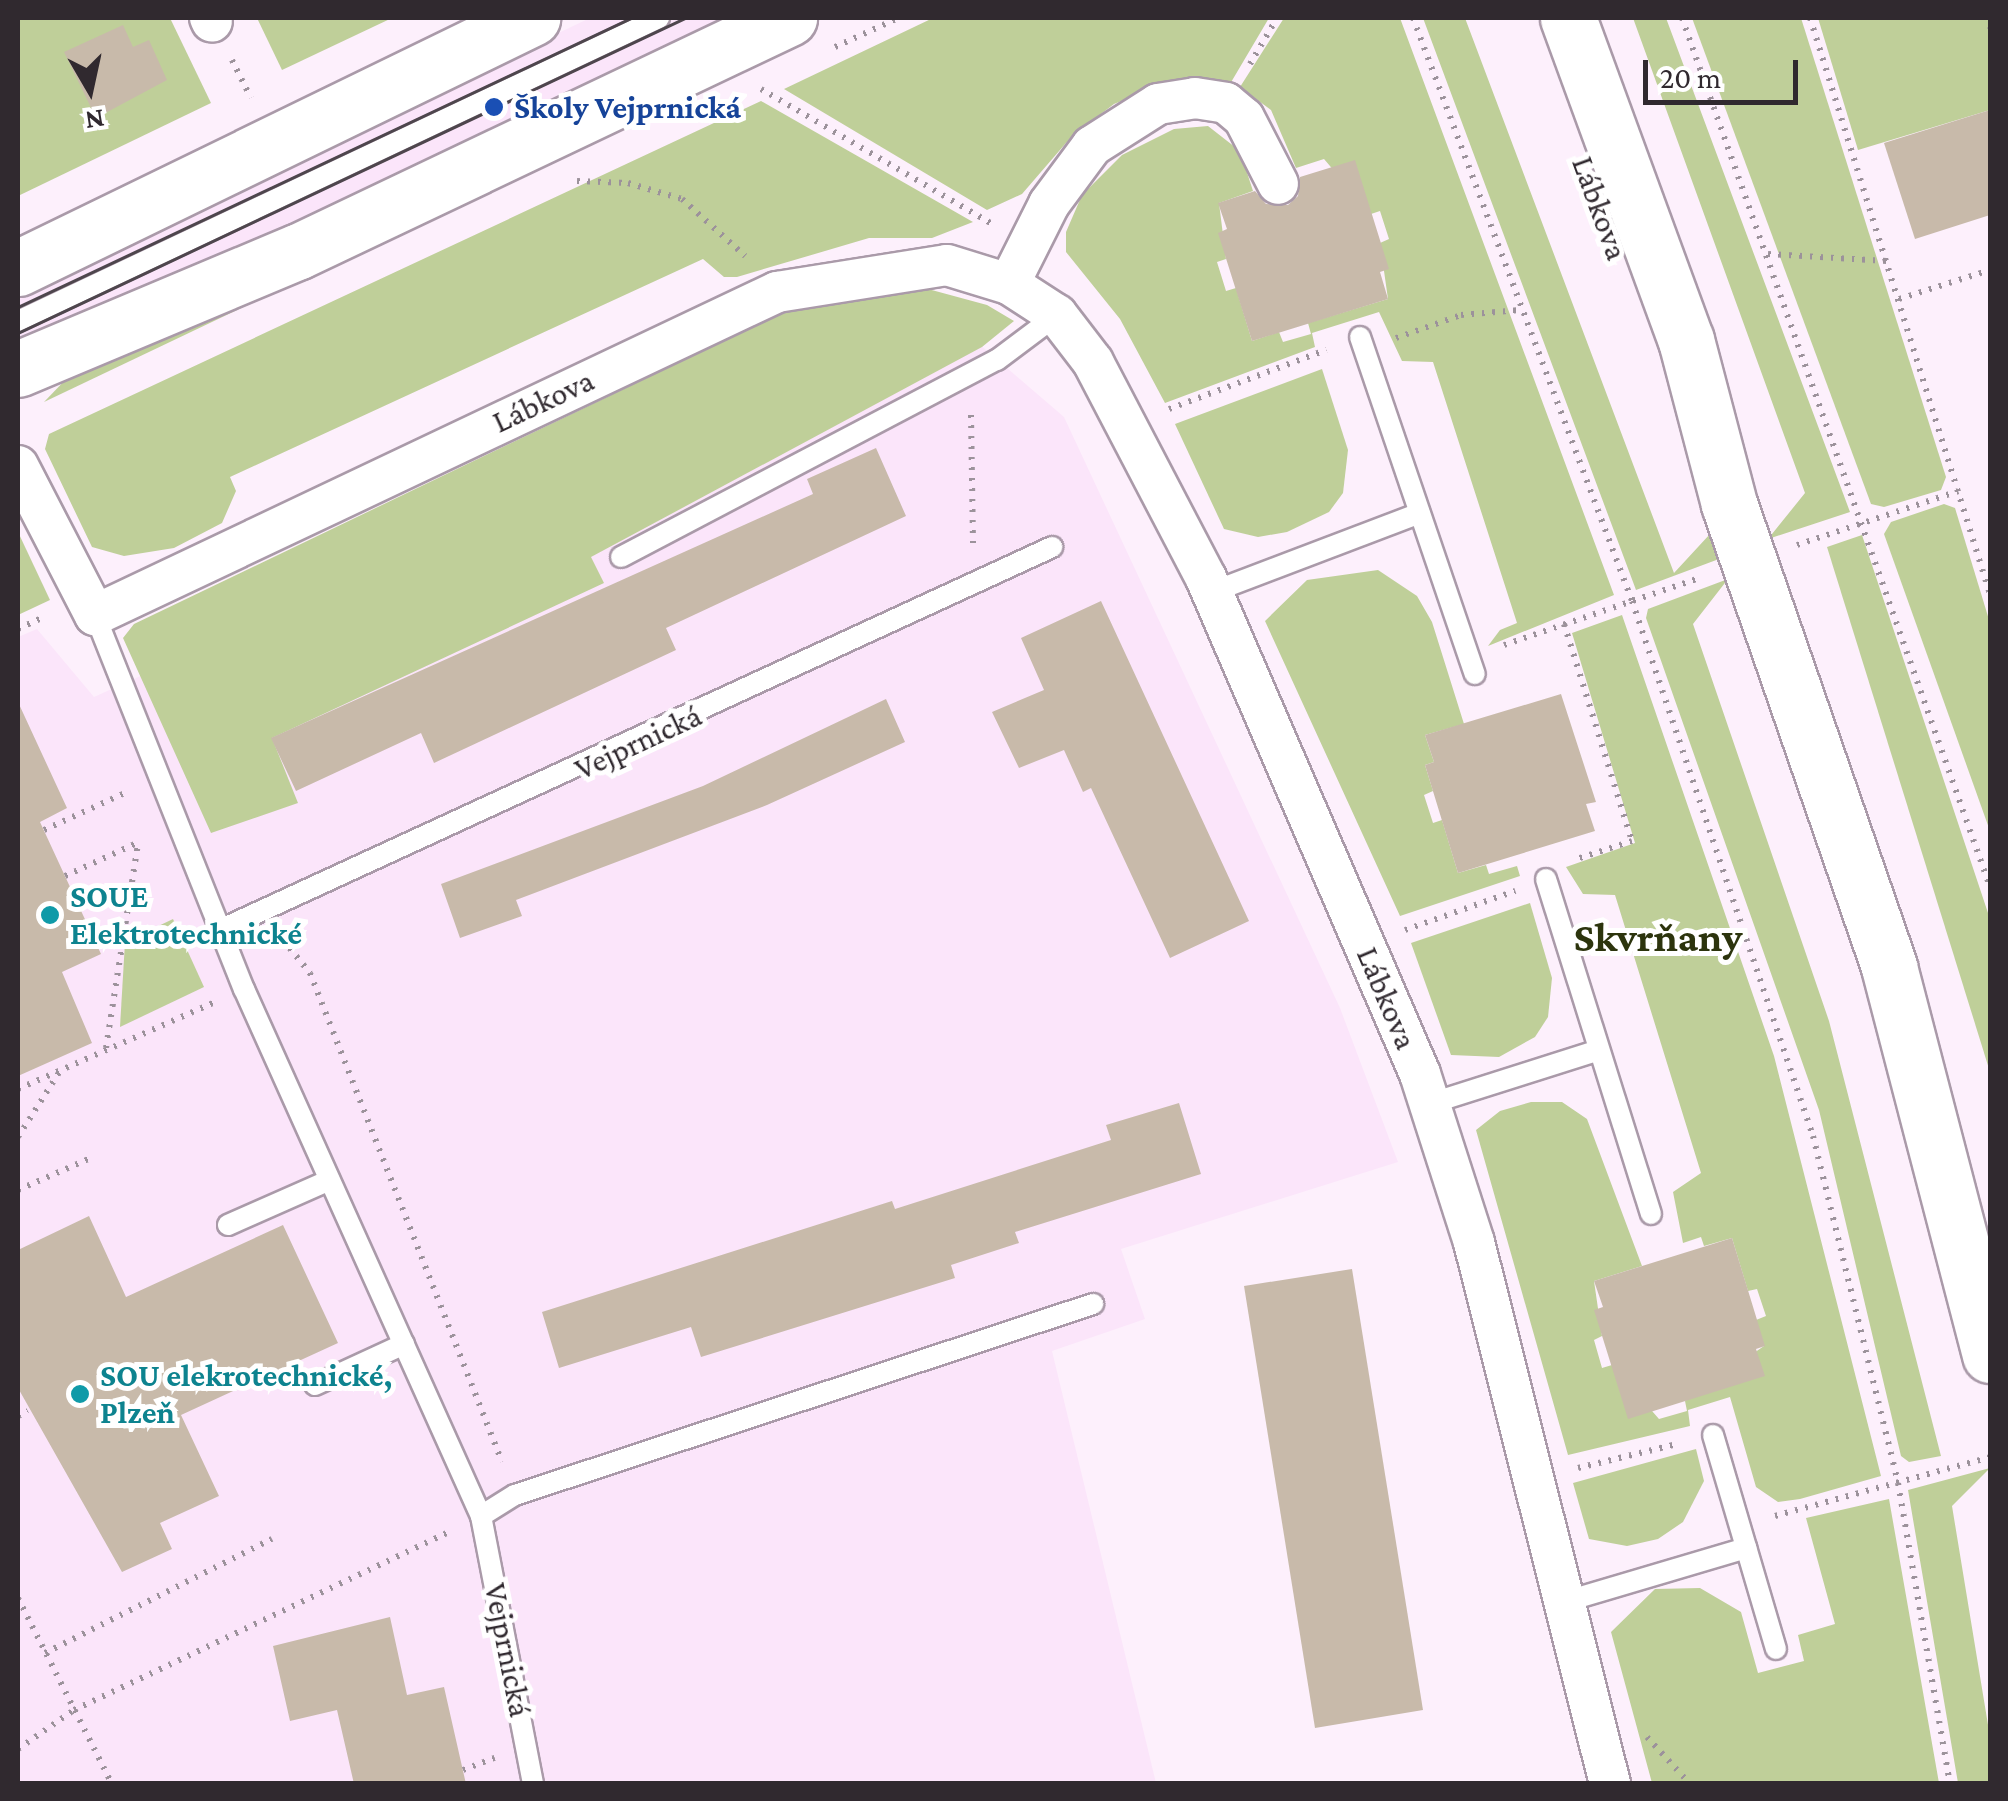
<!DOCTYPE html>
<html>
<head>
<meta charset="utf-8">
<style>
	body { margin:0 }
	#map { position:relative; width:2008px; height:1801px; overflow:hidden; background:#fdf0fc; font-family:"Crimson Pro",serif }
	div>[style] { position:absolute }
	[style*='--x'] { left:calc(var(--x)*1px); top:calc(var(--y)*1px); width:calc(var(--w)*1px); rotate:calc(var(--a)*1deg) }
	.built>* { inset:0; background:#fbe5fa }
	.green>* { inset:0; background:#bfcf99 }
	.building>* { inset:0; background:#c8baaa }
	.path>* { height:6px; margin-top:-3px; transform-origin:0; background:repeating-linear-gradient(90deg,#9c929b 0 2.5px,transparent 0 10.5px) }
	.roads { filter:drop-shadow(2px 0 #aa9aa9) drop-shadow(-2px 0 #aa9aa9) drop-shadow(0 2px #aa9aa9) drop-shadow(0 -2px #aa9aa9) }
	.lane>* { height:20px; margin:-10px; padding:0 10px; transform-origin:10px; border-radius:10px; background:#fff }
	.street>* { height:40px; margin:-20px; padding:0 20px; transform-origin:20px; border-radius:20px; background:#fff }
	.secondary>* { height:55px; margin:-27.5px; padding:0 27.5px; transform-origin:27.5px; border-radius:27.5px; background:#fff }
	.tram>* { height:2.5px; margin:-1.25px; padding:0 1.25px; transform-origin:1.25px; border-radius:1.25px; background:#4e464d }
	.dots>* { width:28px; height:28px; translate:-50% -50%; box-sizing:border-box; border:5px solid #fff; border-radius:50% }
	span { translate:-50% -50%; white-space:nowrap; text-align:center; line-height:1.15; -webkit-text-stroke:10px #fff; paint-order:stroke }
	.transit-label { font-size:32px; color:#164399; font-weight:700 }
	.left { translate:0 -50%; text-align:left }
	.street-label { font-size:32px; color:#30292f }
	.culture-label { font-size:32px; color:#0d838f; font-weight:700 }
	.district-label { font-size:42px; color:#2c340d; font-weight:700 }
	.frame { position:absolute; inset:0; border:20px solid #30292f; pointer-events:none }
	.north { position:absolute; left:40px; top:40px; width:100px; height:100px; -webkit-text-stroke:8px #fff; paint-order:stroke; rotate:171deg; font-size:28px; font-weight:700; line-height:40px; text-align:center; color:#30292f }
	.north::after { content:''; display:block; margin:auto; width:35px; height:45px; background:#30292f; clip-path:polygon(50% 0,100% 100%,50% 72%,0 100%) }
	.scale { position:absolute; left:1643px; top:60px; width:155px; height:45px; box-sizing:border-box; border:5px solid #30292f; border-top:0; padding-left:12px; font-size:30px; line-height:35px; white-space:nowrap; color:#30292f; -webkit-text-stroke:8px #fff; paint-order:stroke }
</style>
</head>
<body>
<div id="map">
	<div class="built">
		<div style="clip-path:polygon(590px 18px,731px 18px,18px 351px,18px 290px)"></div>
		<div style="clip-path:polygon(943px 313px,1064px 417px,1340px 1008px,1398px 1162px,1121px 1249px,1145px 1319px,1052px 1351px,1156px 1783px,18px 1784px,18px 637px,37px 629px,94px 697px)"></div>
	</div>
	<div class="green">
		<div style="clip-path:polygon(18px 18px,170px 18px,211px 103px,18px 196px)"></div>
		<div style="clip-path:polygon(257px 18px,392px 18px,282px 70px)"></div>
		<div style="clip-path:polygon(933px 18px,1269px 18px,1230px 84px,1168px 82px,1114px 104px,1072px 136px,1022px 194px,987px 210px,784px 89px)"></div>
		<div style="clip-path:polygon(1284px 18px,1400px 18px,1614px 595px,1488px 646px,1500px 630px,1517px 623px,1433px 362px,1402px 361px,1379px 312px,1312px 333px,1315px 347px,1165px 403px,1120px 319px,1066px 252px,1066px 232px,1082px 195px,1122px 155px,1174px 129px,1208px 126px,1240px 151px,1253px 191px,1219px 203px,1226px 259px,1217px 262px,1226px 291px,1236px 288px,1252px 341px,1279px 332px,1283px 342px,1311px 334px,1308px 323px,1388px 299px,1380px 243px,1389px 239px,1380px 211px,1371px 214px,1324px 159px,1296px 168px,1271px 110px,1240px 87px)"></div>
		<div style="clip-path:polygon(1423px 18px,1465px 18px,1674px 573px,1710px 534px,1719px 559px,1636px 590px)"></div>
		<div style="clip-path:polygon(1633px 18px,1666px 18px,1850px 512px,1768px 539px,1805px 493px)"></div>
		<div style="clip-path:polygon(1692px 18px,1801px 18px,1946px 477px,1941px 490px,1884px 507px,1871px 504px)"></div>
		<div style="clip-path:polygon(1818px 18px,1990px 18px,1990px 110px,1858px 150px)"></div>
		<div style="clip-path:polygon(761px 101px,973px 222px,932px 238px,869px 238px,737px 277px,724px 277px,703px 259px,230px 477px,236px 491px,222px 523px,174px 548px,124px 556px,92px 547px,45px 449px,49px 434px)"></div>
		<div style="clip-path:polygon(291px 280px,281px 289px,44px 402px,70px 375px)"></div>
		<div style="clip-path:polygon(928px 289px,987px 305px,1014px 321px,982px 347px,591px 557px,604px 583px,272px 738px,298px 803px,211px 833px,123px 638px,134px 624px,778px 315px,865px 292px)"></div>
		<div style="clip-path:polygon(1322px 369px,1348px 450px,1343px 493px,1329px 512px,1287px 532px,1258px 537px,1224px 529px,1175px 424px)"></div>
		<div style="clip-path:polygon(1944px 504px,1955px 508px,1990px 623px,1990px 831px,1884px 534px,1891px 522px)"></div>
		<div style="clip-path:polygon(18px 532px,50px 600px,18px 615px)"></div>
		<div style="clip-path:polygon(1862px 535px,1990px 919px,1990px 1072px,1827px 547px)"></div>
		<div style="clip-path:polygon(1378px 570px,1417px 596px,1432px 622px,1464px 724px,1425px 735px,1434px 762px,1425px 765px,1433px 791px,1424px 795px,1433px 823px,1442px 820px,1458px 873px,1486px 865px,1489px 874px,1517px 866px,1520px 876px,1400px 916px,1265px 621px,1307px 580px)"></div>
		<div style="clip-path:polygon(1728px 579px,1693px 624px,1829px 1021px,1941px 1456px,1909px 1462px,1901px 1456px,1819px 1110px,1646px 618px,1648px 609px)"></div>
		<div style="clip-path:polygon(1622px 615px,1774px 1056px,1881px 1476px,1800px 1499px,1778px 1502px,1756px 1487px,1730px 1397px,1688px 1410px,1690px 1426px,1568px 1455px,1476px 1130px,1500px 1111px,1531px 1102px,1562px 1102px,1587px 1119px,1642px 1266px,1594px 1281px,1602px 1336px,1594px 1340px,1602px 1368px,1612px 1365px,1659px 1419px,1687px 1411px,1685px 1401px,1764px 1346px,1756px 1320px,1766px 1316px,1757px 1289px,1748px 1291px,1732px 1238px,1704px 1246px,1701px 1237px,1683px 1243px,1673px 1192px,1701px 1173px,1615px 895px,1583px 894px,1566px 867px,1635px 843px,1572px 633px)"></div>
		<div style="clip-path:polygon(1530px 903px,1552px 978px,1548px 1017px,1535px 1037px,1499px 1057px,1451px 1055px,1411px 943px)"></div>
		<div style="clip-path:polygon(173px 919px,204px 987px,120px 1027px,125px 942px)"></div>
		<div style="clip-path:polygon(1696px 1449px,1704px 1481px,1683px 1522px,1658px 1539px,1627px 1546px,1589px 1539px,1573px 1483px)"></div>
		<div style="clip-path:polygon(1990px 1468px,1952px 1506px,1990px 1737px,1990px 1783px,1958px 1783px,1908px 1490px)"></div>
		<div style="clip-path:polygon(1889px 1499px,1939px 1783px,1652px 1783px,1611px 1632px,1655px 1589px,1700px 1588px,1741px 1612px,1758px 1673px,1804px 1661px,1798px 1635px,1835px 1624px,1806px 1518px)"></div>
	</div>
	<div class="building">
		<div style="clip-path:polygon(123px 25px,133px 47px,149px 40px,167px 80px,96px 118px,64px 52px)"></div>
		<div style="clip-path:polygon(1990px 110px,1990px 215px,1915px 239px,1884px 143px)"></div>
		<div style="clip-path:polygon(1355px 160px,1389px 269px,1380px 272px,1388px 299px,1252px 341px,1218px 233px,1227px 229px,1218px 203px,1255px 191px,1266px 204px,1288px 205px,1298px 196px,1300px 177px)"></div>
		<div style="clip-path:polygon(876px 448px,906px 516px,666px 628px,676px 650px,434px 763px,421px 733px,296px 791px,271px 738px,813px 494px,807px 479px)"></div>
		<div style="clip-path:polygon(1101px 601px,1249px 921px,1170px 958px,1091px 788px,1083px 792px,1064px 750px,1019px 768px,992px 712px,1044px 690px,1021px 638px)"></div>
		<div style="clip-path:polygon(1561px 694px,1596px 802px,1586px 804px,1595px 831px,1458px 873px,1425px 765px,1434px 762px,1425px 735px)"></div>
		<div style="clip-path:polygon(886px 699px,905px 742px,767px 805px,516px 900px,522px 916px,460px 938px,441px 884px,703px 786px)"></div>
		<div style="clip-path:polygon(18px 702px,67px 808px,40px 822px,101px 954px,62px 972px,92px 1043px,18px 1076px)"></div>
		<div style="clip-path:polygon(1179px 1103px,1201px 1174px,1015px 1232px,1019px 1243px,951px 1265px,955px 1278px,701px 1357px,691px 1327px,559px 1368px,542px 1312px,892px 1201px,895px 1209px,1111px 1140px,1106px 1125px)"></div>
		<div style="clip-path:polygon(89px 1216px,126px 1297px,283px 1225px,338px 1343px,181px 1415px,219px 1496px,160px 1523px,172px 1549px,122px 1572px,18px 1388px,18px 1250px)"></div>
		<div style="clip-path:polygon(1732px 1238px,1765px 1346px,1756px 1349px,1765px 1376px,1628px 1419px,1594px 1310px,1603px 1307px,1594px 1281px)"></div>
		<div style="clip-path:polygon(1352px 1269px,1423px 1710px,1315px 1728px,1244px 1286px)"></div>
		<div style="clip-path:polygon(390px 1617px,407px 1695px,444px 1687px,466px 1784px,354px 1784px,337px 1710px,290px 1721px,273px 1646px)"></div>
	</div>
	<div class="path">
		<div style="--x:1413;--y:18;--w:623;--a:69.41"></div>
		<div style="--x:1632;--y:601;--w:565;--a:71.31"></div>
		<div style="--x:1813;--y:1136;--w:357;--a:76.2"></div>
		<div style="--x:1898;--y:1483;--w:305;--a:80.2"></div>
		<div style="--x:1682;--y:18;--w:922;--a:70.48"></div>
		<div style="--x:1810;--y:18;--w:603;--a:72.65"></div>
		<div style="--x:1989;--y:30;--w:1;--a:-45"></div>
		<div style="--x:835;--y:47;--w:69;--a:-24.7"></div>
		<div style="--x:232;--y:60;--w:42;--a:63.4"></div>
		<div style="--x:1250;--y:64;--w:53;--a:-59.6"></div>
		<div style="--x:761;--y:89;--w:268;--a:30.3"></div>
		<div style="--x:577;--y:181;--w:51;--a:2.2"></div>
		<div style="--x:628;--y:183;--w:56;--a:16.5"></div>
		<div style="--x:682;--y:199;--w:85;--a:42.1"></div>
		<div style="--x:1768;--y:254;--w:119;--a:3.4"></div>
		<div style="--x:1899;--y:299;--w:96;--a:-17.7"></div>
		<div style="--x:1396;--y:338;--w:69;--a:-19.5"></div>
		<div style="--x:1461;--y:315;--w:59;--a:-4.8"></div>
		<div style="--x:1169;--y:409;--w:168;--a:-20.6"></div>
		<div style="--x:971;--y:415;--w:128;--a:89.1"></div>
		<div style="--x:1797;--y:545;--w:170;--a:-18.5"></div>
		<div style="--x:1564;--y:624;--w:227;--a:72.6"></div>
		<div style="--x:1632;--y:841;--w:61;--a:161.9"></div>
		<div style="--x:18;--y:629;--w:29;--a:-25"></div>
		<div style="--x:1504;--y:645;--w:207;--a:-18.9"></div>
		<div style="--x:44;--y:830;--w:94;--a:-24.6"></div>
		<div style="--x:65;--y:876;--w:81;--a:-24.7"></div>
		<div style="--x:1405;--y:930;--w:117;--a:-19.5"></div>
		<div style="--x:283;--y:940;--w:43;--a:50.7"></div>
		<div style="--x:310;--y:973;--w:525;--a:68.56"></div>
		<div style="--x:106;--y:1048;--w:207;--a:-81.1"></div>
		<div style="--x:18;--y:1089;--w:213;--a:-23.8"></div>
		<div style="--x:18;--y:1137;--w:78;--a:-57.5"></div>
		<div style="--x:18;--y:1190;--w:80;--a:-23.7"></div>
		<div style="--x:18;--y:1416;--w:11;--a:-27"></div>
		<div style="--x:1578;--y:1468;--w:102;--a:-13.6"></div>
		<div style="--x:1775;--y:1516;--w:223;--a:-15.3"></div>
		<div style="--x:18;--y:1598;--w:208;--a:63.2"></div>
		<div style="--x:45;--y:1653;--w:254;--a:-26.7"></div>
		<div style="--x:1647;--y:1737;--w:64;--a:47.5"></div>
		<div style="--x:18;--y:1749;--w:68;--a:-34.9"></div>
		<div style="--x:74;--y:1710;--w:415;--a:-25.4"></div>
		<div style="--x:463;--y:1770;--w:34;--a:-21"></div>
	</div>
	<div class="roads">
		<div class="lane">
			<div style="--x:18;--y:321;--w:709;--a:-25.3"></div>
			<div style="--x:1360;--y:337;--w:356;--a:71.2"></div>
			<div style="--x:621;--y:557;--w:424;--a:-27.7"></div>
			<div style="--x:997;--y:360;--w:75;--a:-36.9"></div>
			<div style="--x:1212;--y:592;--w:222;--a:-20.8"></div>
			<div style="--x:95;--y:615;--w:403;--a:68.3"></div>
			<div style="--x:244;--y:989;--w:578;--a:65.79"></div>
			<div style="--x:481;--y:1516;--w:273;--a:79"></div>
			<div style="--x:1546;--y:879;--w:351;--a:72.6"></div>
			<div style="--x:222;--y:929;--w:914;--a:-24.71"></div>
			<div style="--x:1429;--y:1104;--w:178;--a:-17.6"></div>
			<div style="--x:228;--y:1225;--w:111;--a:-23.8"></div>
			<div style="--x:315;--y:1385;--w:98;--a:-24.7"></div>
			<div style="--x:1713;--y:1435;--w:223;--a:73.6"></div>
			<div style="--x:481;--y:1516;--w:40;--a:-32"></div>
			<div style="--x:515;--y:1495;--w:609;--a:-18.29"></div>
			<div style="--x:1567;--y:1601;--w:187;--a:-16.5"></div>
		</div>
		<div class="street">
			<div style="--x:210;--y:18;--w:4;--a:63"></div>
			<div style="--x:1009;--y:284;--w:89;--a:-63.4"></div>
			<div style="--x:1049;--y:204;--w:72;--a:-53.4"></div>
			<div style="--x:1092;--y:146;--w:78;--a:-32.5"></div>
			<div style="--x:1158;--y:104;--w:37;--a:-9"></div>
			<div style="--x:1195;--y:98;--w:31;--a:9"></div>
			<div style="--x:1226;--y:103;--w:23;--a:40"></div>
			<div style="--x:1244;--y:118;--w:74;--a:62.7"></div>
			<div style="--x:18;--y:466;--w:168;--a:62.7"></div>
			<div style="--x:95;--y:615;--w:755;--a:-25.34"></div>
			<div style="--x:777;--y:292;--w:172;--a:-9"></div>
			<div style="--x:947;--y:265;--w:65;--a:17"></div>
			<div style="--x:1009;--y:284;--w:57;--a:32.9"></div>
			<div style="--x:1057;--y:315;--w:59;--a:52.5"></div>
			<div style="--x:1093;--y:362;--w:244;--a:62.4"></div>
			<div style="--x:1206;--y:578;--w:540;--a:66.66"></div>
			<div style="--x:1420;--y:1074;--w:176;--a:72.2"></div>
			<div style="--x:1474;--y:1242;--w:559;--a:75.91"></div>
		</div>
		<div class="secondary">
			<div style="--x:1568;--y:18;--w:343;--a:69.9"></div>
			<div style="--x:1686;--y:340;--w:170;--a:75.3"></div>
			<div style="--x:1729;--y:504;--w:490;--a:70.9"></div>
			<div style="--x:1889;--y:967;--w:401;--a:75.4"></div>
			<div style="--x:18;--y:268;--w:572;--a:-25.94"></div>
			<div style="--x:18;--y:369;--w:303;--a:-22.8"></div>
			<div style="--x:297;--y:252;--w:545;--a:-25.44"></div>
		</div>
	</div>
	<div class="tram">
		<div style="--x:18;--y:307;--w:678;--a:-25.24"></div>
		<div style="--x:18;--y:333;--w:738;--a:-25.28"></div>
	</div>
	<div class="dots">
		<div style="left:494px;top:107px;background:#1a4fb4"></div>
		<div style="left:50px;top:915px;background:#0f9aa8"></div>
		<div style="left:80px;top:1394px;background:#0f9aa8"></div>
	</div>
	<div class="transit-label">
		<span class="left" style="left:514px;top:107px">Školy Vejprnická</span>
	</div>
	<div class="street-label">
		<span style="left:1600px;top:208px;rotate:70deg">Lábkova</span>
		<span style="left:543px;top:401px;rotate:-25deg">Lábkova</span>
		<span style="left:638px;top:742px;rotate:-25deg">Vejprnická</span>
		<span style="left:1387px;top:998px;rotate:67deg">Lábkova</span>
		<span style="left:508px;top:1650px;rotate:79deg">Vejprnická</span>
	</div>
	<div class="culture-label">
		<span class="left" style="left:70px;top:915px">SOUE<br>Elektrotechnické</span>
		<span class="left" style="left:100px;top:1394px">SOU elekrotechnické,<br>Plzeň</span>
	</div>
	<div class="district-label">
		<span style="left:1658px;top:937px">Skvrňany</span>
	</div>
	<div class="frame"></div>
	<div class="north">N</div>
	<div class="scale">20 m</div>
</div>
</body>
</html>
